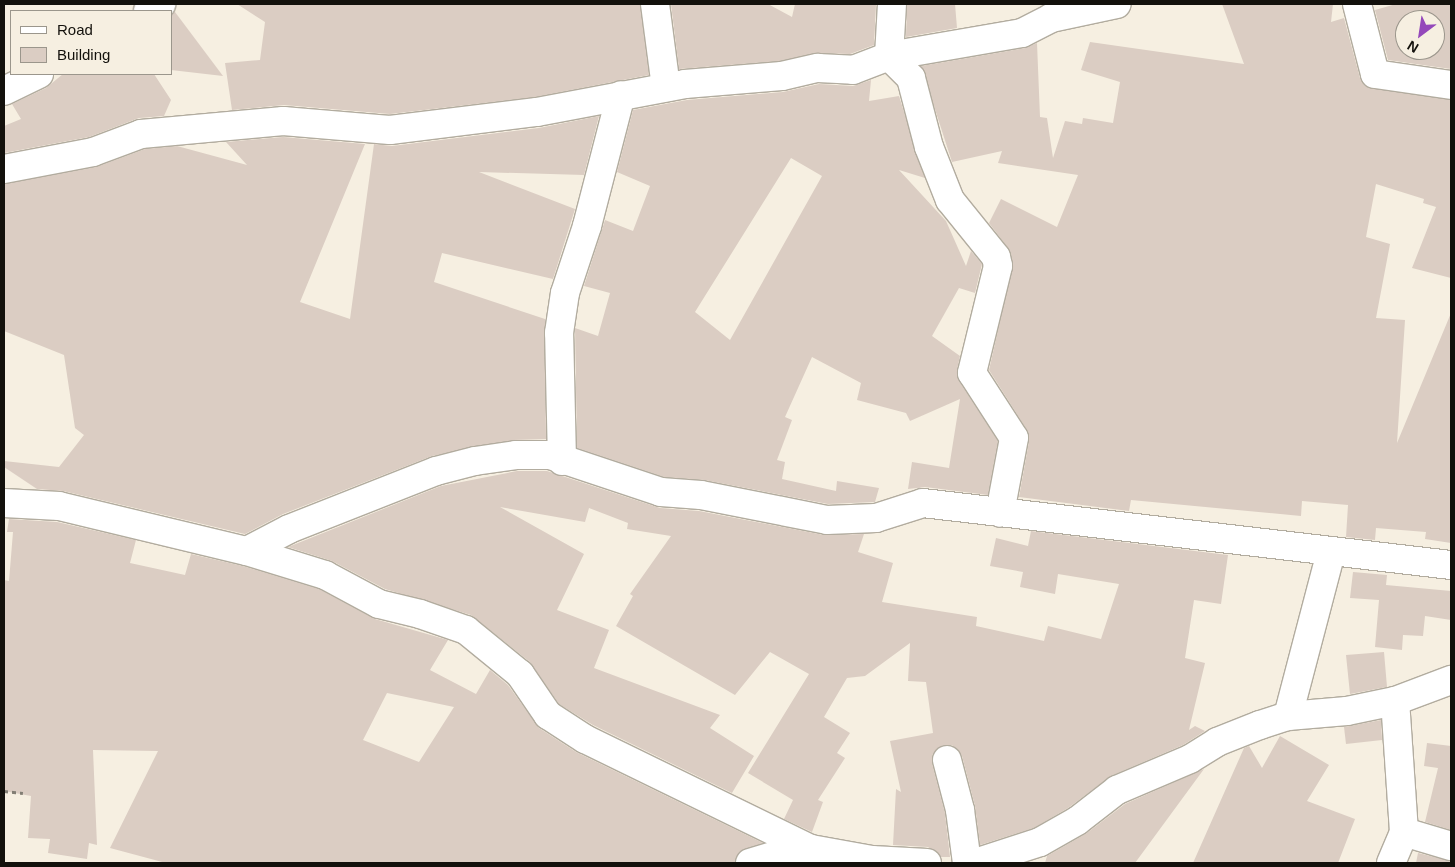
<!DOCTYPE html>
<html>
<head>
<meta charset="utf-8">
<style>
	body { margin:0 }
	#map { position:relative; width:1455px; height:867px; overflow:hidden; background:#f6efe1; font-family:Arial,sans-serif }
	div>[style] { position:absolute }
	[style*='--x'] { left:calc(var(--x)*1px); top:calc(var(--y)*1px); width:calc(var(--w)*1px); rotate:calc(var(--a)*1deg) }
	.building>* { inset:0; background:#dbcdc3 }
	.path>* { height:3px; margin-top:-1.5px; transform-origin:0; background:repeating-linear-gradient(90deg,#827e74 0 4px,transparent 0 8px) }
	.roads { filter:drop-shadow(1px 0 #b2ac9f) drop-shadow(-1px 0 #b2ac9f) drop-shadow(0 1px #b2ac9f) drop-shadow(0 -1px #b2ac9f) }
	.street>* { height:28px; margin:-14px; padding:0 14px; transform-origin:14px; border-radius:14px; background:#fff }
	span { translate:-50% -50%; white-space:nowrap; text-align:center; line-height:1.15; -webkit-text-stroke:5px #f6efe1; paint-order:stroke }
	.frame { position:absolute; inset:0; border:5px solid #13110c; pointer-events:none }
	.legend { position:absolute; left:10px; top:10px; width:162px; height:65px; box-sizing:border-box; background:#f6efe1; border:1px solid #9b968c; margin:0; padding:6px 9px; list-style:none; font-size:15px; color:#13110c }
	.legend li { display:flex; align-items:center; gap:10px; height:25px }
	.legend b { width:25px; border:1px solid #9b968c }
	.north { position:absolute; left:1395px; top:10px; width:50px; height:50px; box-sizing:border-box; background:#f6efe1; border:1px solid #9b968c; border-radius:50%; rotate:211deg; font-size:14px; font-weight:700; line-height:20px; text-align:center; color:#13110c }
	.north::after { content:''; display:block; margin:auto; width:18px; height:22px; background:#9448ba; clip-path:polygon(50% 0,100% 100%,50% 72%,0 100%) }
</style>
</head>
<body>
<div id="map">
	<div class="building">
		<div style="clip-path:polygon(237px 4px,640px 4px,649px 75px,535px 97px,390px 114px,284px 105px,232px 110px,225px 63px,260px 60px,265px 22px)"></div>
		<div style="clip-path:polygon(671px 4px,768px 4px,792px 17px,795px 4px,876px 4px,874px 45px,850px 54px,815px 53px,780px 61px,679px 69px)"></div>
		<div style="clip-path:polygon(907px 4px,955px 4px,957px 28px,906px 37px)"></div>
		<div style="clip-path:polygon(1222px 4px,1333px 4px,1331px 22px,1344px 18px,1360px 78px,1365px 86px,1451px 100px,1451px 278px,1412px 268px,1436px 207px,1423px 203px,1424px 199px,1376px 184px,1366px 237px,1390px 244px,1376px 318px,1405px 320px,1397px 443px,1451px 313px,1451px 543px,1425px 539px,1426px 532px,1376px 528px,1375px 540px,1346px 537px,1348px 505px,1302px 501px,1301px 516px,1131px 500px,1129px 511px,1019px 497px,1029px 441px,1027px 430px,989px 370px,1013px 263px,1008px 248px,989px 223px,1001px 199px,1057px 227px,1078px 175px,998px 163px,1002px 151px,952px 162px,921px 66px,1025px 48px,1037px 43px,1040px 117px,1047px 118px,1053px 158px,1065px 121px,1082px 124px,1083px 118px,1113px 123px,1120px 82px,1081px 70px,1090px 42px,1244px 64px)"></div>
		<div style="clip-path:polygon(evenodd,1396px 4px,1451px 4px,1451px 69px,1388px 60px,1375px 10px,1396px 4px,1405px 20px,1435px 20px,1435px 50px,1405px 50px,1405px 20px)"></div>
		<div style="clip-path:polygon(174px 12px,175px 12px,223px 76px,171px 70px,171px 15px)"></div>
		<div style="clip-path:polygon(63px 74px,154px 74px,171px 100px,164px 116px,139px 118px,89px 137px,4px 153px,4px 126px,21px 119px,12px 104px,46px 88px)"></div>
		<div style="clip-path:polygon(evenodd,871px 80px,869px 101px,899px 96px,925px 178px,899px 170px,946px 221px,966px 266px,971px 251px,982px 264px,975px 293px,959px 288px,932px 336px,960px 356px,957px 370px,959px 381px,998px 441px,988px 495px,925px 487px,908px 489px,912px 462px,949px 468px,960px 399px,910px 421px,906px 413px,857px 400px,861px 383px,812px 357px,785px 417px,792px 420px,777px 460px,785px 462px,782px 479px,836px 491px,837px 481px,879px 488px,875px 502px,828px 504px,704px 480px,664px 477px,577px 448px,575px 328px,598px 336px,610px 293px,584px 286px,605px 220px,633px 231px,650px 186px,617px 172px,633px 110px,687px 100px,783px 92px,819px 84px,853px 86px,871px 80px,791px 158px,822px 176px,730px 340px,695px 312px,791px 158px)"></div>
		<div style="clip-path:polygon(599px 116px,584px 175px,479px 172px,575px 209px,553px 279px,442px 253px,434px 282px,545px 319px,546px 439px,514px 440px,432px 456px,283px 514px,245px 534px,63px 491px,37px 489px,4px 467px,4px 461px,59px 467px,84px 435px,75px 428px,64px 355px,4px 331px,4px 184px,96px 167px,145px 149px,177px 146px,247px 165px,226px 142px,283px 137px,365px 144px,300px 302px,350px 319px,374px 144px,392px 146px,539px 128px)"></div>
		<div style="clip-path:polygon(517px 471px,547px 471px,660px 508px,699px 511px,824px 535px,864px 534px,858px 552px,893px 563px,882px 602px,977px 617px,976px 626px,1044px 641px,1048px 626px,1101px 639px,1119px 584px,1058px 574px,1055px 594px,1020px 587px,1023px 572px,990px 566px,996px 538px,1028px 546px,1031px 531px,1228px 555px,1221px 604px,1194px 600px,1185px 658px,1205px 663px,1189px 730px,1195px 726px,1205px 731px,1183px 745px,1111px 776px,1068px 808px,1034px 828px,980px 845px,975px 806px,962px 756px,952px 745px,943px 745px,932px 755px,932px 763px,945px 813px,950px 857px,941px 857px,928px 847px,893px 845px,896px 789px,901px 792px,890px 741px,933px 733px,926px 682px,908px 681px,910px 643px,865px 676px,847px 678px,824px 717px,850px 733px,837px 753px,845px 758px,818px 800px,823px 802px,812px 832px,784px 819px,793px 800px,748px 773px,809px 674px,770px 652px,735px 695px,616px 626px,633px 596px,630px 594px,671px 536px,627px 529px,628px 523px,589px 508px,585px 522px,500px 507px,584px 554px,557px 610px,609px 630px,594px 668px,720px 715px,710px 728px,754px 756px,732px 793px,593px 725px,559px 704px,530px 662px,471px 615px,385px 589px,332px 561px,288px 547px,441px 486px)"></div>
		<div style="clip-path:polygon(evenodd,9px 519px,57px 522px,136px 540px,130px 563px,185px 575px,191px 554px,243px 566px,319px 589px,375px 619px,448px 640px,430px 670px,476px 694px,490px 670px,508px 685px,539px 728px,576px 752px,763px 843px,739px 852px,735px 863px,166px 863px,110px 848px,158px 751px,93px 750px,97px 845px,89px 843px,87px 859px,48px 853px,50px 839px,28px 838px,31px 796px,4px 791px,4px 580px,9px 581px,13px 532px,7px 532px,9px 519px,387px 693px,454px 707px,419px 762px,363px 740px,387px 693px)"></div>
		<div style="clip-path:polygon(1353px 572px,1387px 575px,1386px 585px,1451px 591px,1451px 620px,1425px 616px,1423px 636px,1403px 635px,1402px 650px,1375px 647px,1379px 600px,1350px 598px)"></div>
		<div style="clip-path:polygon(1384px 652px,1387px 687px,1350px 694px,1346px 655px)"></div>
		<div style="clip-path:polygon(1381px 720px,1382px 740px,1346px 744px,1344px 727px)"></div>
		<div style="clip-path:polygon(1280px 736px,1329px 765px,1307px 801px,1355px 819px,1338px 863px,1193px 863px,1244px 748px,1249px 746px,1262px 768px)"></div>
		<div style="clip-path:polygon(1427px 743px,1451px 746px,1451px 830px,1425px 822px,1438px 768px,1424px 766px)"></div>
		<div style="clip-path:polygon(1204px 769px,1135px 863px,1045px 863px,1047px 856px,1087px 833px,1125px 804px)"></div>
		<div style="clip-path:polygon(1418px 853px,1451px 861px,1451px 863px,1416px 863px)"></div>
	</div>
	<div class="path">
		<div style="--x:4;--y:791;--w:19;--a:6"></div>
	</div>
	<div class="roads">
		<div class="street">
			<div style="--x:655;--y:4;--w:84;--a:82.5"></div>
			<div style="--x:892;--y:4;--w:52;--a:93.3"></div>
			<div style="--x:889;--y:56;--w:31;--a:45"></div>
			<div style="--x:911;--y:78;--w:71;--a:75.4"></div>
			<div style="--x:929;--y:147;--w:57;--a:68.4"></div>
			<div style="--x:950;--y:200;--w:73;--a:51.1"></div>
			<div style="--x:996;--y:257;--w:9;--a:77"></div>
			<div style="--x:998;--y:266;--w:110;--a:103.7"></div>
			<div style="--x:972;--y:373;--w:77;--a:57.1"></div>
			<div style="--x:1014;--y:438;--w:76;--a:100.6"></div>
			<div style="--x:1357;--y:4;--w:72;--a:75.6"></div>
			<div style="--x:1375;--y:74;--w:77;--a:8.2"></div>
			<div style="--x:148;--y:11;--w:15;--a:-28"></div>
			<div style="--x:4;--y:91;--w:39;--a:-26"></div>
			<div style="--x:4;--y:169;--w:91;--a:-10.8"></div>
			<div style="--x:93;--y:152;--w:51;--a:-20.6"></div>
			<div style="--x:141;--y:134;--w:143;--a:-5.2"></div>
			<div style="--x:283;--y:121;--w:107;--a:4.8"></div>
			<div style="--x:390;--y:130;--w:148;--a:-7"></div>
			<div style="--x:537;--y:112;--w:151;--a:-10.7"></div>
			<div style="--x:685;--y:84;--w:97;--a:-4.7"></div>
			<div style="--x:782;--y:76;--w:37;--a:-13"></div>
			<div style="--x:818;--y:68;--w:35;--a:3"></div>
			<div style="--x:853;--y:70;--w:39;--a:-21"></div>
			<div style="--x:889;--y:56;--w:135;--a:-9.8"></div>
			<div style="--x:1022;--y:33;--w:33;--a:-27"></div>
			<div style="--x:1051;--y:18;--w:67;--a:-12"></div>
			<div style="--x:562;--y:461;--w:128;--a:-91.3"></div>
			<div style="--x:559;--y:333;--w:40;--a:-81.5"></div>
			<div style="--x:565;--y:293;--w:71;--a:-71.8"></div>
			<div style="--x:587;--y:226;--w:135;--a:-75.5"></div>
			<div style="--x:4;--y:503;--w:55;--a:3.1"></div>
			<div style="--x:59;--y:506;--w:193;--a:13.5"></div>
			<div style="--x:247;--y:551;--w:47;--a:-27.6"></div>
			<div style="--x:289;--y:529;--w:158;--a:-21.5"></div>
			<div style="--x:436;--y:471;--w:40;--a:-14.4"></div>
			<div style="--x:475;--y:461;--w:41;--a:-8.3"></div>
			<div style="--x:516;--y:455;--w:34;--a:0"></div>
			<div style="--x:550;--y:455;--w:117;--a:18.4"></div>
			<div style="--x:661;--y:492;--w:40;--a:4.3"></div>
			<div style="--x:701;--y:495;--w:128;--a:11.2"></div>
			<div style="--x:827;--y:520;--w:49;--a:-2.3"></div>
			<div style="--x:876;--y:518;--w:49;--a:-17.7"></div>
			<div style="--x:923;--y:503;--w:532;--a:6.7"></div>
			<div style="--x:247;--y:551;--w:82;--a:17.1"></div>
			<div style="--x:325;--y:575;--w:61;--a:28.2"></div>
			<div style="--x:379;--y:604;--w:42;--a:13.7"></div>
			<div style="--x:420;--y:614;--w:49;--a:19.2"></div>
			<div style="--x:466;--y:630;--w:70;--a:39.2"></div>
			<div style="--x:520;--y:674;--w:50;--a:55.7"></div>
			<div style="--x:548;--y:715;--w:44;--a:33"></div>
			<div style="--x:585;--y:739;--w:251;--a:26"></div>
			<div style="--x:1288;--y:716;--w:170;--a:-75.3"></div>
			<div style="--x:947;--y:760;--w:52;--a:75.4"></div>
			<div style="--x:960;--y:810;--w:53;--a:82.5"></div>
			<div style="--x:1404;--y:832;--w:49;--a:16.6"></div>
			<div style="--x:750;--y:863;--w:38;--a:-17"></div>
			<div style="--x:786;--y:852;--w:25;--a:-7"></div>
			<div style="--x:811;--y:849;--w:62;--a:10.2"></div>
			<div style="--x:872;--y:860;--w:55;--a:3.1"></div>
			<div style="--x:975;--y:863;--w:68;--a:-17.9"></div>
			<div style="--x:1040;--y:842;--w:43;--a:-29.6"></div>
			<div style="--x:1077;--y:821;--w:51;--a:-37.8"></div>
			<div style="--x:1117;--y:790;--w:79;--a:-23"></div>
			<div style="--x:1190;--y:759;--w:32;--a:-32"></div>
			<div style="--x:1217;--y:742;--w:46;--a:-21.6"></div>
			<div style="--x:1260;--y:725;--w:29;--a:-18"></div>
			<div style="--x:1288;--y:716;--w:59;--a:-4.8"></div>
			<div style="--x:1347;--y:711;--w:49;--a:-11.8"></div>
			<div style="--x:1395;--y:701;--w:60;--a:-20.6"></div>
			<div style="--x:1391;--y:863;--w:34;--a:-67"></div>
			<div style="--x:1404;--y:832;--w:131;--a:-93.9"></div>
		</div>
	</div>
	<div class="frame"></div>
	<ul class="legend">
	<li><b style="height:6px;background:#fff"></b>Road</li>
	<li><b style="height:14px;background:#dbcdc3"></b>Building</li>
	</ul>
	<div class="north">N</div>
</div>
</body>
</html>
